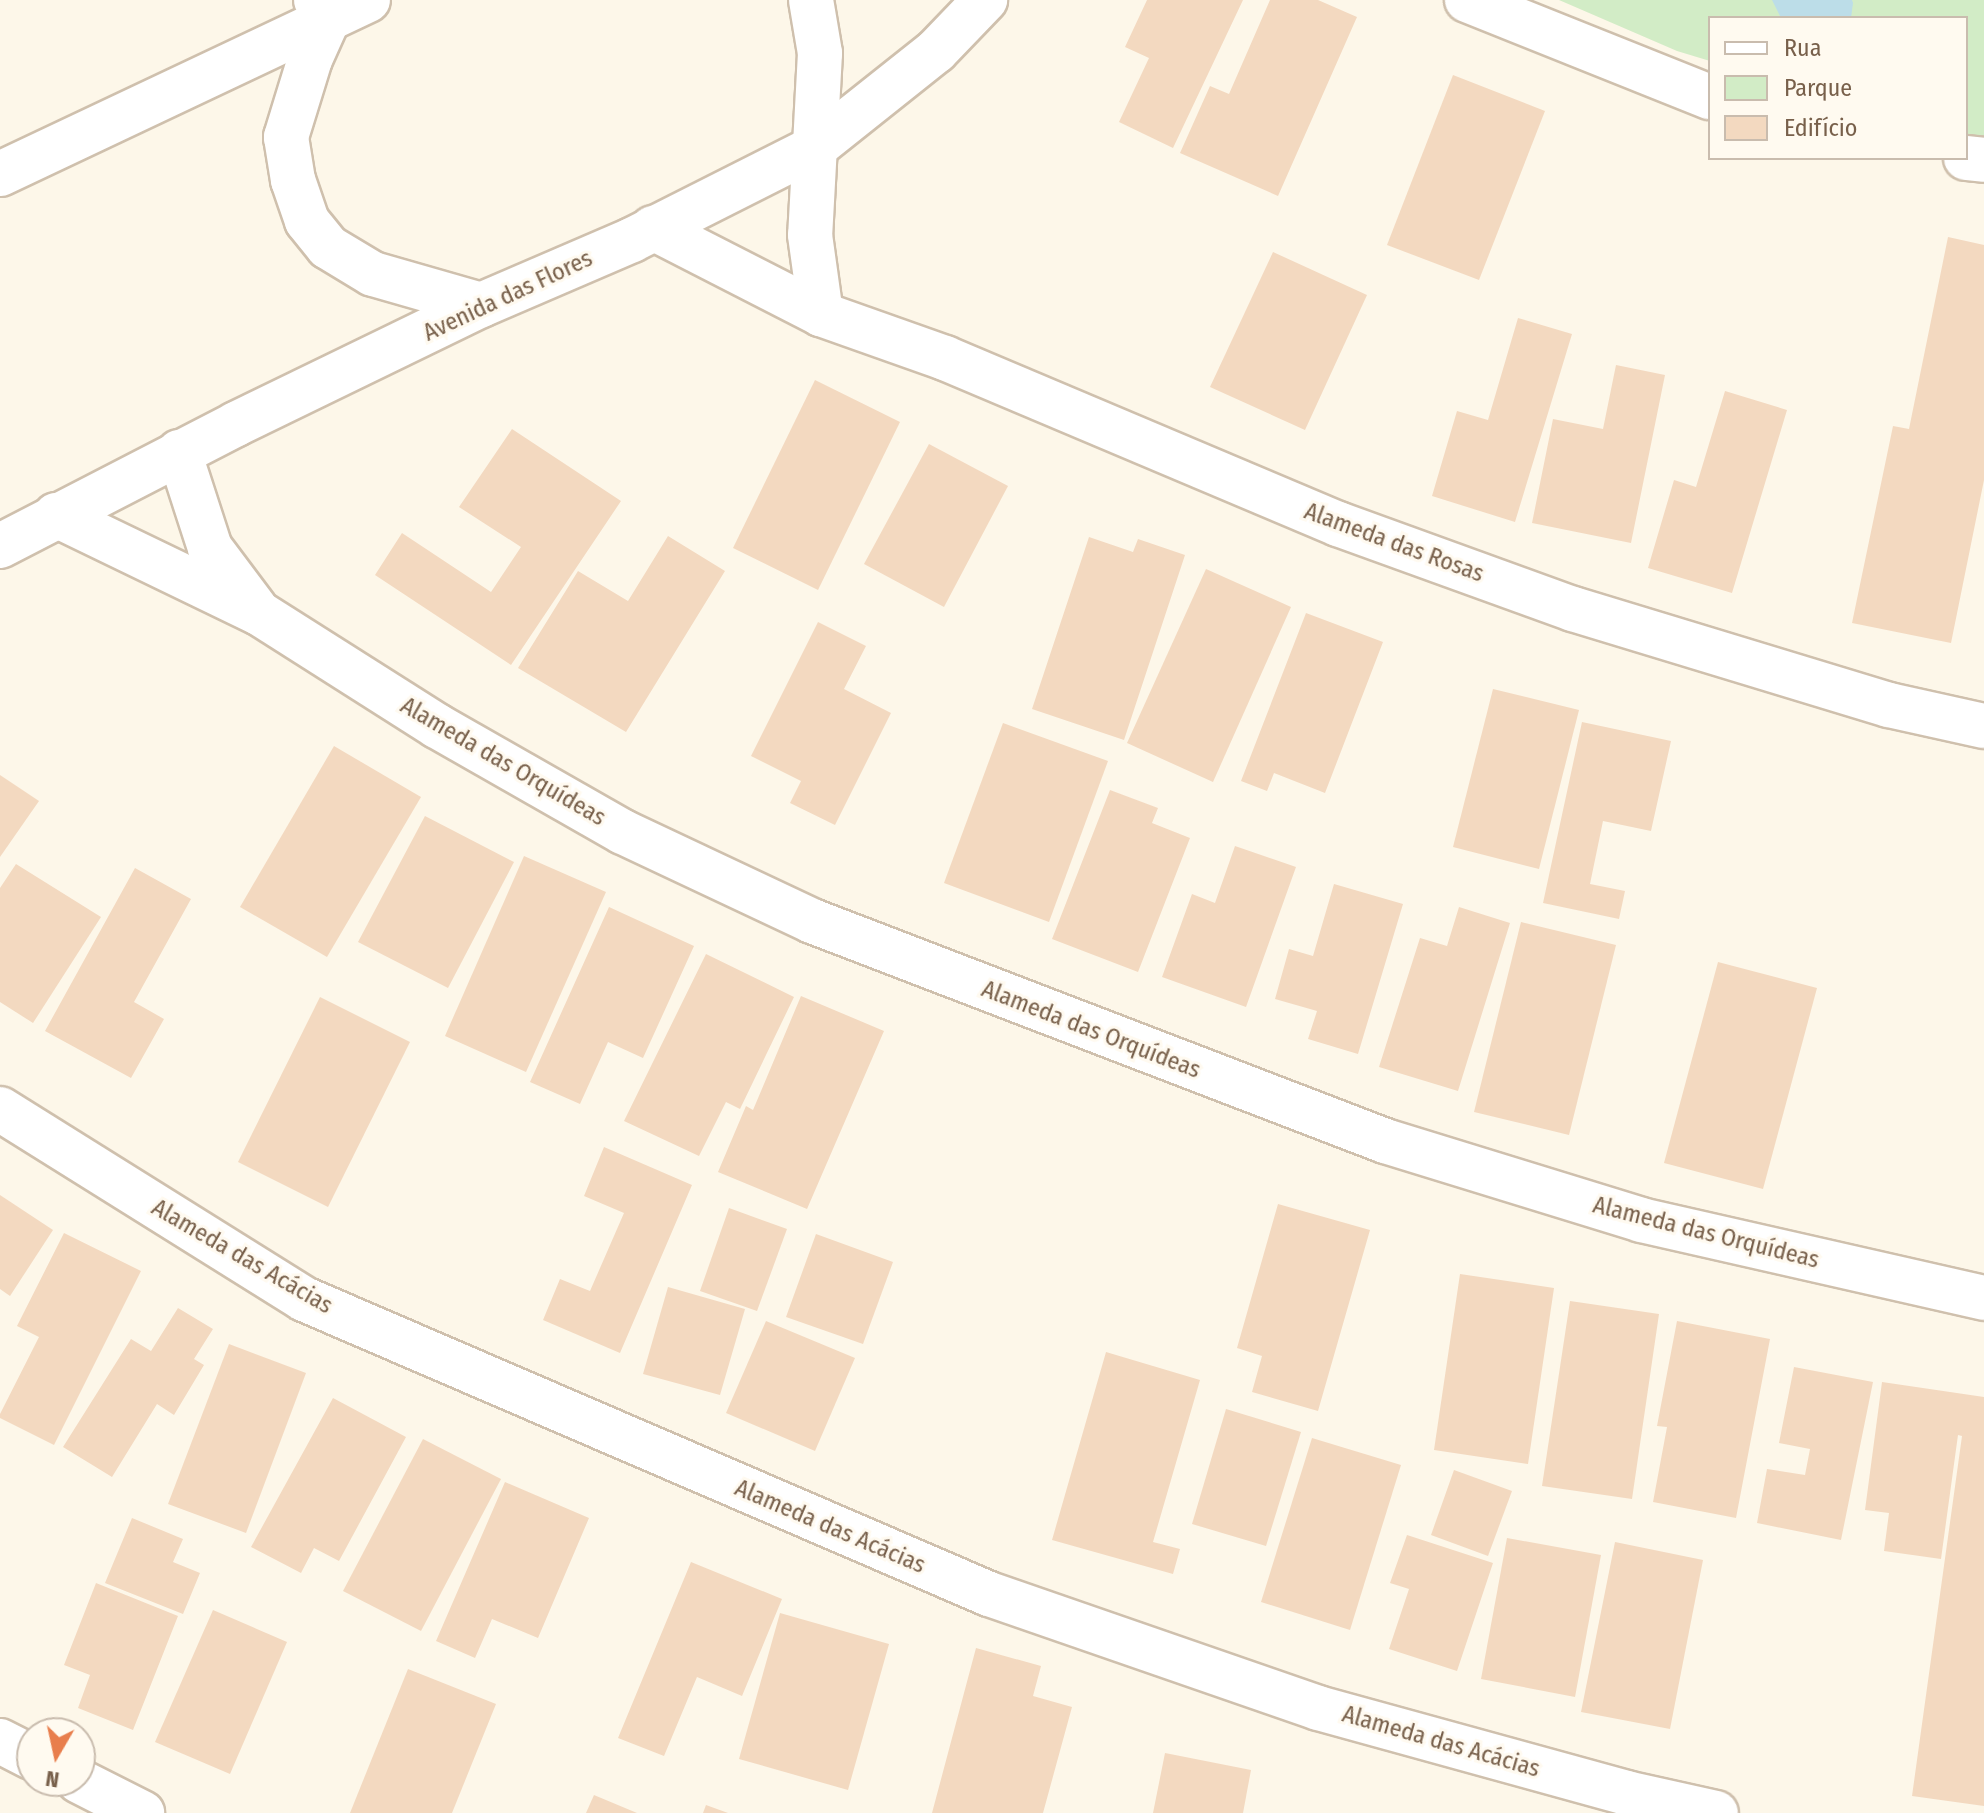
<!DOCTYPE html>
<html>
<head>
<meta charset="utf-8">
<style>
	body { margin:0 }
	#map { position:relative; width:1984px; height:1813px; overflow:hidden; background:#fdf7e9; font-family:"Fira Sans Condensed",sans-serif }
	div>[style] { position:absolute }
	[style*='--x'] { left:calc(var(--x)*1px); top:calc(var(--y)*1px); width:calc(var(--w)*1px); rotate:calc(var(--a)*1deg) }
	.green>* { inset:0; background:#d2ecc6 }
	.water>* { inset:0; background:#bcdde8 }
	.building>* { inset:0; background:#f3d9c0 }
	.roads { filter:drop-shadow(2px 0 #cfc0ad) drop-shadow(-2px 0 #cfc0ad) drop-shadow(0 2px #cfc0ad) drop-shadow(0 -2px #cfc0ad) }
	.minor>* { height:44px; margin:-22px; padding:0 22px; transform-origin:22px; border-radius:22px; background:#fff }
	span { translate:-50% -50%; white-space:nowrap; text-align:center; line-height:1.15; -webkit-text-stroke:6px #fffaf0; paint-order:stroke }
	.street-label { font-size:24px; color:#78604b }
	.legend { position:absolute; left:1708px; top:16px; width:260px; height:144px; box-sizing:border-box; background:#fffaf0; border:2px solid #c9bcae; margin:0; padding:10px 14px; list-style:none; font-size:24px; color:#78604b }
	.legend li { display:flex; align-items:center; gap:16px; height:40px }
	.legend b { width:40px; border:2px solid #c9bcae }
	.north { position:absolute; left:16px; top:1717px; width:80px; height:80px; box-sizing:border-box; background:#fffaf0; border:2px solid #c9bcae; border-radius:50%; rotate:189deg; font-size:22px; font-weight:700; line-height:32px; text-align:center; color:#78604b }
	.north::after { content:''; display:block; margin:auto; width:28px; height:36px; background:#e87e4d; clip-path:polygon(50% 0,100% 100%,50% 72%,0 100%) }
</style>
</head>
<body>
<div id="map">
	<div class="green">
		<div style="clip-path:polygon(1559px 0,1984px 0,1984px 139px,1966px 134px,1966px 18px,1710px 18px,1710px 61px,1677px 51px)"></div>
	</div>
	<div class="water">
		<div style="clip-path:polygon(1772px 0,1852px 0,1853px 3px,1851px 18px,1781px 18px)"></div>
	</div>
	<div class="building">
		<div style="clip-path:polygon(1147px 0,1243px 0,1173px 148px,1119px 122px,1149px 58px,1125px 47px)"></div>
		<div style="clip-path:polygon(1270px 0,1318px 0,1357px 17px,1278px 196px,1180px 153px,1210px 86px,1229px 94px)"></div>
		<div style="clip-path:polygon(1453px 75px,1545px 111px,1479px 280px,1387px 245px)"></div>
		<div style="clip-path:polygon(1948px 237px,1984px 245px,1984px 480px,1951px 643px,1852px 623px,1893px 426px,1909px 429px)"></div>
		<div style="clip-path:polygon(1273px 252px,1367px 295px,1305px 430px,1210px 387px)"></div>
		<div style="clip-path:polygon(1518px 318px,1572px 334px,1515px 522px,1432px 496px,1457px 411px,1488px 420px)"></div>
		<div style="clip-path:polygon(1616px 365px,1665px 375px,1631px 543px,1532px 523px,1553px 419px,1603px 429px)"></div>
		<div style="clip-path:polygon(815px 380px,900px 422px,818px 590px,733px 548px)"></div>
		<div style="clip-path:polygon(1725px 391px,1787px 410px,1732px 593px,1648px 568px,1674px 480px,1696px 487px)"></div>
		<div style="clip-path:polygon(512px 429px,621px 501px,511px 665px,375px 575px,402px 533px,491px 592px,521px 547px,459px 507px)"></div>
		<div style="clip-path:polygon(929px 444px,1008px 486px,944px 607px,864px 564px)"></div>
		<div style="clip-path:polygon(668px 536px,725px 571px,626px 732px,518px 668px,578px 571px,628px 601px)"></div>
		<div style="clip-path:polygon(1089px 537px,1133px 552px,1138px 539px,1185px 555px,1124px 740px,1032px 709px)"></div>
		<div style="clip-path:polygon(1206px 569px,1291px 607px,1213px 782px,1127px 743px)"></div>
		<div style="clip-path:polygon(1306px 613px,1383px 642px,1325px 793px,1274px 773px,1267px 791px,1241px 781px)"></div>
		<div style="clip-path:polygon(818px 622px,866px 646px,844px 689px,891px 713px,835px 825px,790px 803px,801px 781px,751px 756px)"></div>
		<div style="clip-path:polygon(1493px 689px,1579px 710px,1539px 869px,1453px 847px)"></div>
		<div style="clip-path:polygon(1582px 722px,1671px 741px,1651px 831px,1603px 821px,1590px 884px,1625px 891px,1619px 919px,1543px 903px)"></div>
		<div style="clip-path:polygon(1003px 723px,1108px 761px,1049px 922px,944px 883px)"></div>
		<div style="clip-path:polygon(334px 746px,421px 797px,327px 957px,240px 907px)"></div>
		<div style="clip-path:polygon(0 775px,39px 801px,0 857px)"></div>
		<div style="clip-path:polygon(1110px 790px,1158px 808px,1152px 823px,1190px 838px,1138px 972px,1052px 939px)"></div>
		<div style="clip-path:polygon(425px 816px,514px 862px,448px 988px,358px 942px)"></div>
		<div style="clip-path:polygon(1235px 846px,1296px 867px,1246px 1007px,1162px 977px,1192px 894px,1215px 903px)"></div>
		<div style="clip-path:polygon(524px 856px,606px 892px,526px 1072px,445px 1036px)"></div>
		<div style="clip-path:polygon(16px 864px,101px 917px,33px 1023px,0 1002px,0 888px)"></div>
		<div style="clip-path:polygon(135px 868px,191px 899px,134px 1002px,164px 1019px,131px 1078px,45px 1031px)"></div>
		<div style="clip-path:polygon(1334px 884px,1403px 904px,1358px 1054px,1308px 1039px,1317px 1011px,1275px 999px,1289px 949px,1313px 956px)"></div>
		<div style="clip-path:polygon(609px 907px,694px 946px,643px 1058px,608px 1042px,580px 1104px,530px 1082px)"></div>
		<div style="clip-path:polygon(1459px 907px,1510px 923px,1458px 1091px,1379px 1067px,1420px 938px,1447px 946px)"></div>
		<div style="clip-path:polygon(1521px 922px,1616px 945px,1569px 1135px,1474px 1112px)"></div>
		<div style="clip-path:polygon(706px 954px,794px 997px,740px 1109px,726px 1102px,699px 1156px,624px 1121px)"></div>
		<div style="clip-path:polygon(1718px 962px,1817px 988px,1763px 1189px,1664px 1163px)"></div>
		<div style="clip-path:polygon(801px 996px,884px 1031px,807px 1209px,718px 1172px,746px 1106px,753px 1110px)"></div>
		<div style="clip-path:polygon(320px 997px,410px 1042px,328px 1207px,238px 1162px)"></div>
		<div style="clip-path:polygon(604px 1147px,692px 1185px,620px 1353px,543px 1320px,560px 1279px,590px 1291px,624px 1213px,584px 1196px)"></div>
		<div style="clip-path:polygon(0 1195px,53px 1230px,10px 1296px,0 1289px)"></div>
		<div style="clip-path:polygon(1278px 1204px,1370px 1230px,1318px 1411px,1252px 1392px,1262px 1356px,1237px 1348px)"></div>
		<div style="clip-path:polygon(729px 1208px,787px 1229px,757px 1311px,700px 1291px)"></div>
		<div style="clip-path:polygon(64px 1233px,141px 1271px,54px 1445px,0 1418px,0 1414px,39px 1337px,17px 1326px)"></div>
		<div style="clip-path:polygon(816px 1234px,893px 1262px,863px 1344px,786px 1317px)"></div>
		<div style="clip-path:polygon(1460px 1274px,1554px 1288px,1528px 1464px,1434px 1450px)"></div>
		<div style="clip-path:polygon(668px 1287px,745px 1309px,720px 1395px,643px 1374px)"></div>
		<div style="clip-path:polygon(1570px 1301px,1659px 1314px,1632px 1499px,1542px 1486px)"></div>
		<div style="clip-path:polygon(178px 1308px,213px 1329px,194px 1359px,204px 1365px,174px 1415px,157px 1404px,112px 1477px,63px 1447px,131px 1339px,151px 1351px)"></div>
		<div style="clip-path:polygon(766px 1321px,855px 1358px,815px 1451px,726px 1413px)"></div>
		<div style="clip-path:polygon(1677px 1321px,1770px 1339px,1736px 1518px,1653px 1502px,1667px 1427px,1657px 1426px)"></div>
		<div style="clip-path:polygon(229px 1344px,306px 1373px,246px 1533px,168px 1504px)"></div>
		<div style="clip-path:polygon(1106px 1352px,1200px 1380px,1153px 1542px,1180px 1549px,1173px 1574px,1052px 1540px)"></div>
		<div style="clip-path:polygon(1794px 1367px,1873px 1382px,1841px 1540px,1757px 1523px,1767px 1469px,1805px 1475px,1810px 1449px,1779px 1443px)"></div>
		<div style="clip-path:polygon(1882px 1382px,1984px 1397px,1984px 1806px,1912px 1796px,1962px 1436px,1958px 1435px,1941px 1559px,1884px 1551px,1889px 1513px,1865px 1510px)"></div>
		<div style="clip-path:polygon(333px 1398px,406px 1437px,339px 1561px,314px 1548px,301px 1573px,251px 1547px)"></div>
		<div style="clip-path:polygon(1226px 1409px,1301px 1432px,1266px 1546px,1192px 1524px)"></div>
		<div style="clip-path:polygon(1312px 1438px,1401px 1465px,1350px 1630px,1261px 1602px)"></div>
		<div style="clip-path:polygon(423px 1439px,501px 1479px,421px 1631px,343px 1591px)"></div>
		<div style="clip-path:polygon(1454px 1470px,1512px 1491px,1488px 1556px,1431px 1535px)"></div>
		<div style="clip-path:polygon(505px 1482px,589px 1518px,538px 1638px,492px 1619px,475px 1658px,436px 1641px)"></div>
		<div style="clip-path:polygon(132px 1518px,183px 1539px,173px 1562px,200px 1573px,183px 1614px,105px 1583px)"></div>
		<div style="clip-path:polygon(1407px 1535px,1493px 1563px,1457px 1671px,1389px 1649px,1409px 1589px,1390px 1583px)"></div>
		<div style="clip-path:polygon(1507px 1538px,1601px 1555px,1575px 1697px,1481px 1679px)"></div>
		<div style="clip-path:polygon(1615px 1542px,1703px 1560px,1670px 1729px,1581px 1712px)"></div>
		<div style="clip-path:polygon(691px 1562px,782px 1599px,742px 1696px,697px 1677px,664px 1756px,618px 1738px)"></div>
		<div style="clip-path:polygon(96px 1583px,178px 1616px,133px 1730px,78px 1708px,90px 1675px,64px 1665px)"></div>
		<div style="clip-path:polygon(213px 1610px,287px 1642px,230px 1774px,155px 1742px)"></div>
		<div style="clip-path:polygon(780px 1613px,889px 1644px,848px 1790px,739px 1759px)"></div>
		<div style="clip-path:polygon(976px 1648px,1041px 1666px,1033px 1696px,1072px 1707px,1043px 1813px,932px 1813px)"></div>
		<div style="clip-path:polygon(408px 1669px,496px 1704px,452px 1813px,350px 1813px)"></div>
		<div style="clip-path:polygon(1165px 1753px,1251px 1770px,1243px 1813px,1153px 1813px)"></div>
		<div style="clip-path:polygon(594px 1795px,637px 1813px,586px 1813px)"></div>
		<div style="clip-path:polygon(706px 1805px,728px 1813px,703px 1813px)"></div>
	</div>
	<div class="roads">
		<div class="minor">
			<div style="--x:316;--y:0;--w:22;--a:58"></div>
			<div style="--x:328;--y:19;--w:44;--a:114.2"></div>
			<div style="--x:310;--y:59;--w:82;--a:107.1"></div>
			<div style="--x:286;--y:137;--w:44;--a:80.8"></div>
			<div style="--x:293;--y:180;--w:43;--a:71.1"></div>
			<div style="--x:307;--y:221;--w:33;--a:51"></div>
			<div style="--x:328;--y:247;--w:52;--a:31"></div>
			<div style="--x:373;--y:274;--w:112;--a:16"></div>
			<div style="--x:811;--y:0;--w:54;--a:80.4"></div>
			<div style="--x:820;--y:53;--w:182;--a:93.1"></div>
			<div style="--x:810;--y:235;--w:80;--a:82.1"></div>
			<div style="--x:1467;--y:0;--w:262;--a:21.8"></div>
			<div style="--x:1966;--y:158;--w:18;--a:6"></div>
			<div style="--x:0;--y:174;--w:407;--a:-25.3"></div>
			<div style="--x:653;--y:228;--w:189;--a:27.1"></div>
			<div style="--x:821;--y:314;--w:132;--a:19.5"></div>
			<div style="--x:945;--y:358;--w:427;--a:22.9"></div>
			<div style="--x:1338;--y:524;--w:250;--a:19.9"></div>
			<div style="--x:1573;--y:609;--w:330;--a:16.9"></div>
			<div style="--x:1889;--y:705;--w:97;--a:12.5"></div>
			<div style="--x:179;--y:452;--w:101;--a:72.1"></div>
			<div style="--x:210;--y:548;--w:75;--a:53.1"></div>
			<div style="--x:56;--y:515;--w:225;--a:25.8"></div>
			<div style="--x:259;--y:613;--w:211;--a:32.4"></div>
			<div style="--x:437;--y:726;--w:214;--a:29.7"></div>
			<div style="--x:623;--y:832;--w:209;--a:25.2"></div>
			<div style="--x:812;--y:921;--w:614;--a:21"></div>
			<div style="--x:1385;--y:1141;--w:268;--a:17.1"></div>
			<div style="--x:1641;--y:1220;--w:352;--a:12.8"></div>
			<div style="--x:0;--y:546;--w:266;--a:-27.3"></div>
			<div style="--x:236;--y:424;--w:272;--a:-25.9"></div>
			<div style="--x:481;--y:305;--w:164;--a:-23.3"></div>
			<div style="--x:632;--y:240;--w:204;--a:-26.8"></div>
			<div style="--x:814;--y:148;--w:156;--a:-38.5"></div>
			<div style="--x:936;--y:51;--w:71;--a:-46.1"></div>
			<div style="--x:0;--y:1109;--w:358;--a:32"></div>
			<div style="--x:304;--y:1299;--w:746;--a:23.3"></div>
			<div style="--x:989;--y:1594;--w:348;--a:19.1"></div>
			<div style="--x:1318;--y:1708;--w:320;--a:15.4"></div>
			<div style="--x:1626;--y:1793;--w:92;--a:12.5"></div>
			<div style="--x:0;--y:1741;--w:36;--a:27"></div>
			<div style="--x:79;--y:1781;--w:71;--a:26.9"></div>
		</div>
	</div>
	<div class="street-label">
		<span style="left:508px;top:296px;rotate:-25deg">Avenida das Flores</span>
		<span style="left:1394px;top:543px;rotate:20deg">Alameda das Rosas</span>
		<span style="left:503px;top:762px;rotate:30deg">Alameda das Orquídeas</span>
		<span style="left:1091px;top:1030px;rotate:21deg">Alameda das Orquídeas</span>
		<span style="left:1706px;top:1233px;rotate:14deg">Alameda das Orquídeas</span>
		<span style="left:242px;top:1257px;rotate:30deg">Alameda das Acácias</span>
		<span style="left:830px;top:1527px;rotate:23deg">Alameda das Acácias</span>
		<span style="left:1441px;top:1742px;rotate:16deg">Alameda das Acácias</span>
	</div>
	<ul class="legend">
	<li><b style="height:10px;background:#fff"></b>Rua</li>
	<li><b style="height:22px;background:#d2ecc6"></b>Parque</li>
	<li><b style="height:22px;background:#f3d9c0"></b>Edifício</li>
	</ul>
	<div class="north">N</div>
</div>
</body>
</html>
